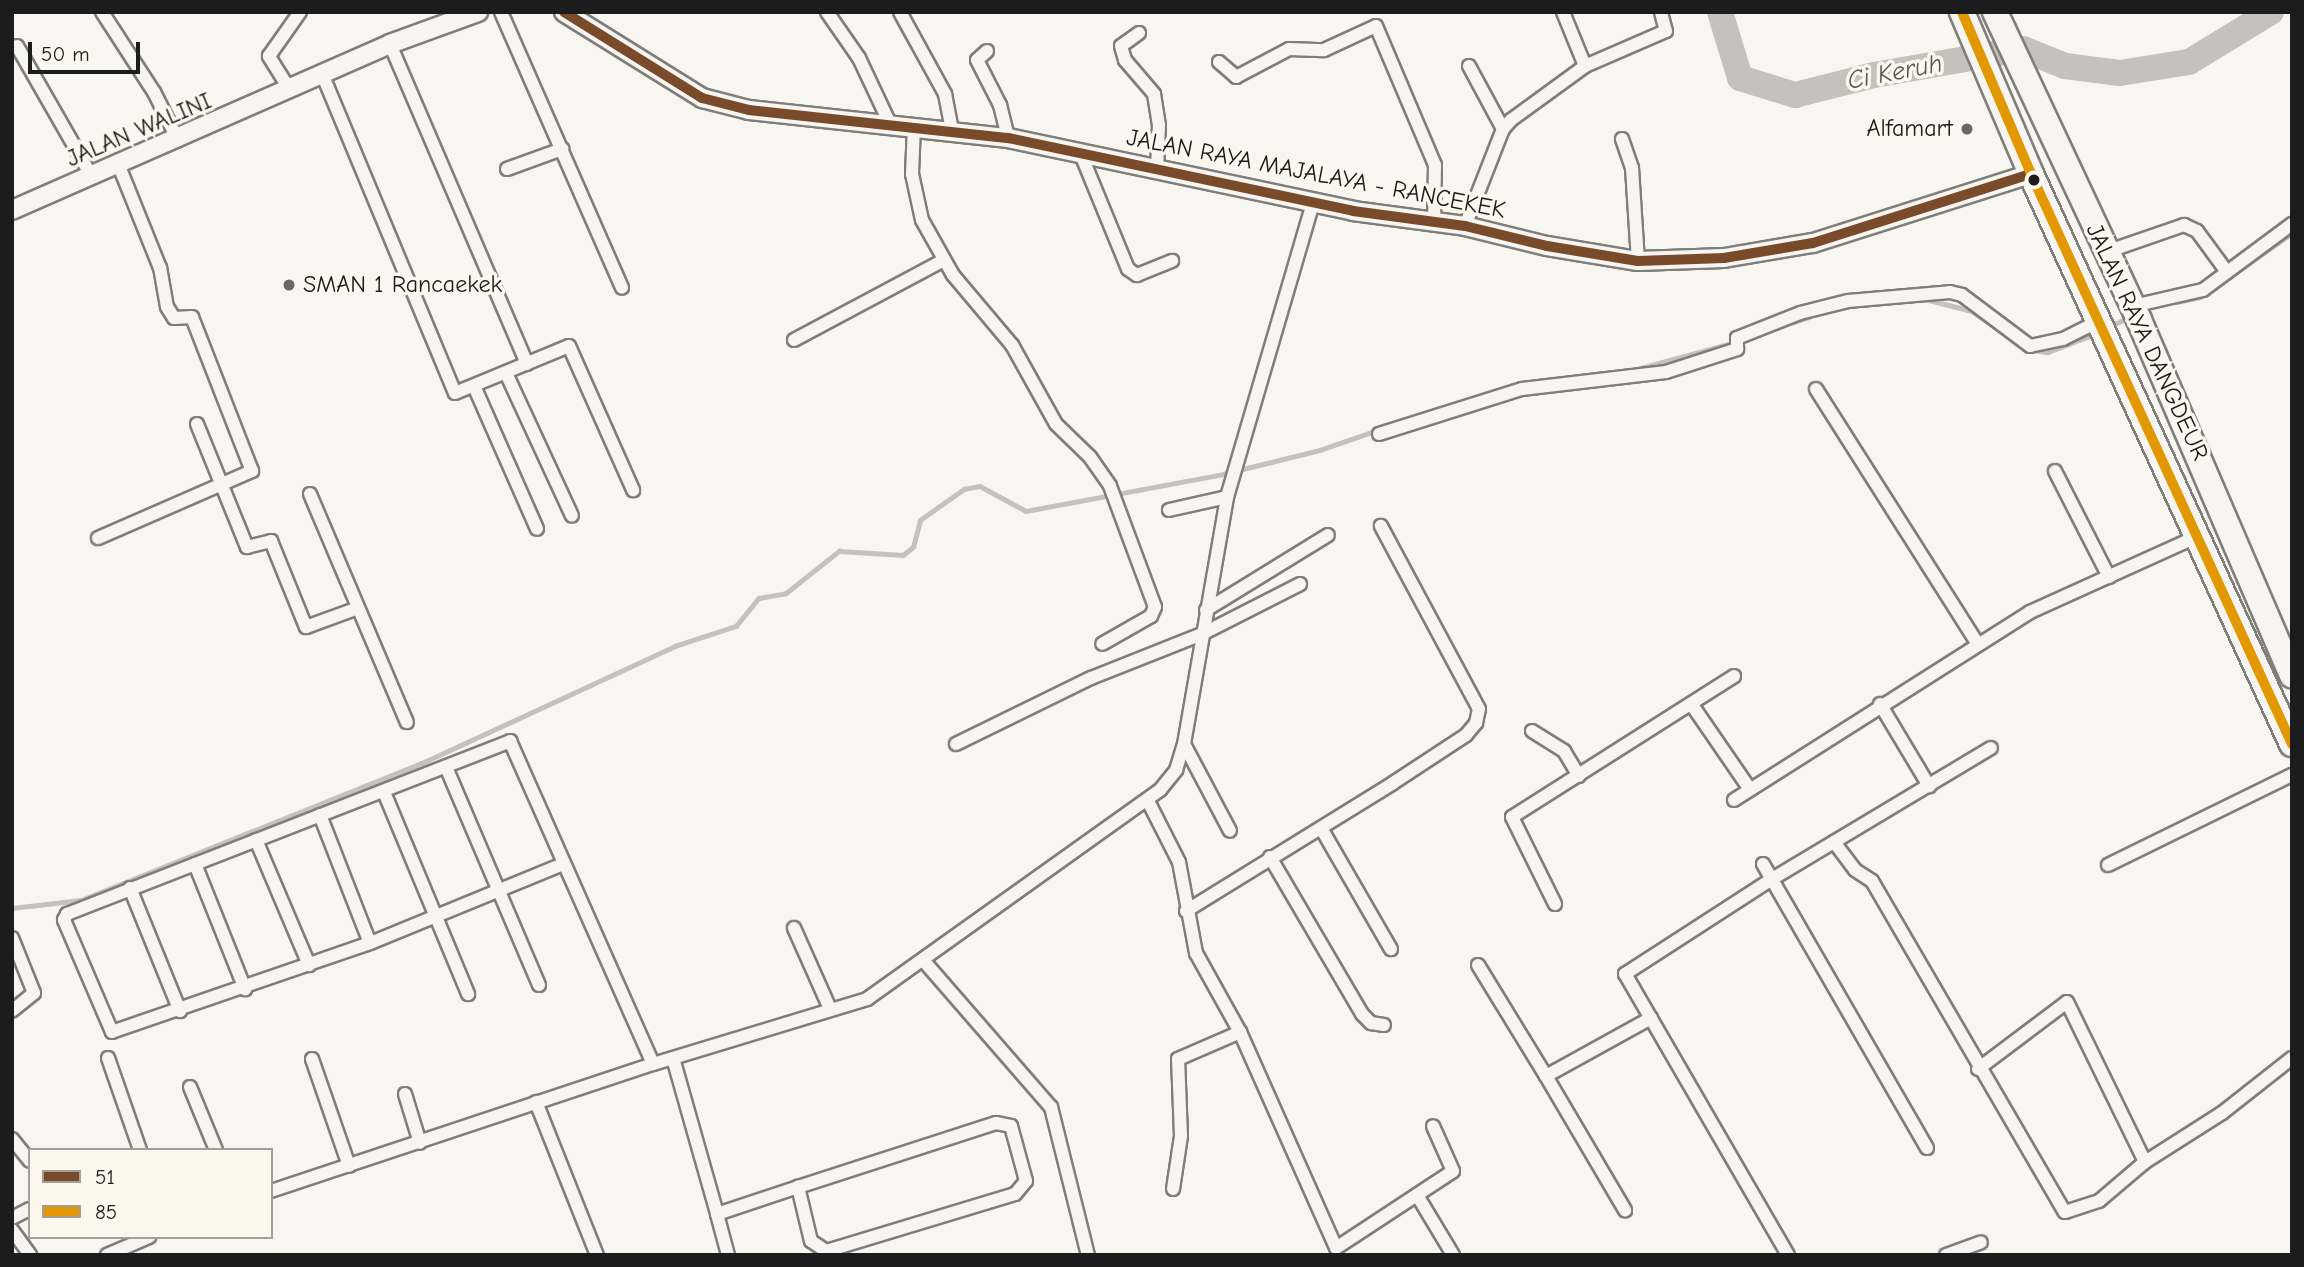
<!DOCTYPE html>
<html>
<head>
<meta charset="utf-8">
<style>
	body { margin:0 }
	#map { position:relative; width:2304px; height:1267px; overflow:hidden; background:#f8f6f0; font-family:"Comic Neue",sans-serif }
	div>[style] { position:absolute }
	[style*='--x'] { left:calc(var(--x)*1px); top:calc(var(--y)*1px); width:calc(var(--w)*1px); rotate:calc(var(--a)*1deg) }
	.stream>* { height:4.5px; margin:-2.25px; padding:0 2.25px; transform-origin:2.25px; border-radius:2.25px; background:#c5c2bc }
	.river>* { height:26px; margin:-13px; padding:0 13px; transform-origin:13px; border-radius:13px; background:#c5c2bc }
	.roads { filter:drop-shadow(2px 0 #7f7e7b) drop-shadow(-2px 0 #7f7e7b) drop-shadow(0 2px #7f7e7b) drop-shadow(0 -2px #7f7e7b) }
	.street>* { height:12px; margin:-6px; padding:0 6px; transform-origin:6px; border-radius:6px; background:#f6f5f1 }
	.secondary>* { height:18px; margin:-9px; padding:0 9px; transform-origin:9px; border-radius:9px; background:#f6f5f1 }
	.highway>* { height:24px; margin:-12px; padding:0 12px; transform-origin:12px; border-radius:12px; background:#f6f5f1 }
	.bus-1>* { height:10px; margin:-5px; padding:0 5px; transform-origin:5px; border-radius:5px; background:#7a4b2a }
	.bus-2>* { height:10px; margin:-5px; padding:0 5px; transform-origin:5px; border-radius:5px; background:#e19803 }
	.dots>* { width:19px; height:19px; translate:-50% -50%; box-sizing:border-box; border:4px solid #fbf7ec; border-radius:50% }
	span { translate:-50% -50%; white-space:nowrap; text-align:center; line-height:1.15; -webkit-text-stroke:7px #fbf7ec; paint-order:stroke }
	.poi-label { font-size:24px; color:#1c1c1c }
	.right { translate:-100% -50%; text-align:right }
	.left { translate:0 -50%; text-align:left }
	.street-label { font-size:24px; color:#1c1c1c }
	.water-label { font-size:26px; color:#575653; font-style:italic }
	.frame { position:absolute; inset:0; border:14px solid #1c1c1c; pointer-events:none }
	.legend { position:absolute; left:28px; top:1148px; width:245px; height:91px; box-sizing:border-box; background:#fbf7ec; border:2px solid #a29f99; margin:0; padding:9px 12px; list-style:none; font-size:21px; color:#1c1c1c }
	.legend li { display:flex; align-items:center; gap:14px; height:35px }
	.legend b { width:35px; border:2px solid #a29f99 }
	.scale { position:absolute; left:28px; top:42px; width:112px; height:32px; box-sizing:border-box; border:4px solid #1c1c1c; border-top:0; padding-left:9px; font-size:21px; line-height:24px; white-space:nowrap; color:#1c1c1c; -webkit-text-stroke:5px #fbf7ec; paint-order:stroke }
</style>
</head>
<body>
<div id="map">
	<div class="stream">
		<div style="--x:2210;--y:291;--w:100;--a:-35.3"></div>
		<div style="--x:1925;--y:299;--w:49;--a:14.3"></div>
		<div style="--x:1972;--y:311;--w:40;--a:34.9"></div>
		<div style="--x:2177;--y:302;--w:24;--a:-12"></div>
		<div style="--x:1791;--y:323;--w:19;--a:-18"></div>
		<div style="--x:2109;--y:327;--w:22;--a:-27"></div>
		<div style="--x:2033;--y:350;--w:15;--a:8"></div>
		<div style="--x:2048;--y:352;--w:50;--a:-21"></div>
		<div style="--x:1637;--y:369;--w:103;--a:-15.3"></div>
		<div style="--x:1557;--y:379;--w:37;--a:-6"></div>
		<div style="--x:1409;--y:418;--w:99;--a:-17"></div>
		<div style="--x:12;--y:908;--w:69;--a:-6.6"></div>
		<div style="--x:81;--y:900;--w:367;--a:-21.9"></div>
		<div style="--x:422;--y:763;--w:279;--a:-24.8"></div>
		<div style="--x:675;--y:646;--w:64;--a:-18.2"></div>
		<div style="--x:736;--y:626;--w:36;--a:-51"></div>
		<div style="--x:759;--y:598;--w:27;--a:-10"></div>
		<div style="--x:786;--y:593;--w:68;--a:-38.4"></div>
		<div style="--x:839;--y:551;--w:64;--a:3.6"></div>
		<div style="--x:903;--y:555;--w:13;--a:-39"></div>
		<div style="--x:913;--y:547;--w:28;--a:-75"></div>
		<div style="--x:920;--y:520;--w:54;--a:-35.2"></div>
		<div style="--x:964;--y:489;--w:16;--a:-11"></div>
		<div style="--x:980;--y:486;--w:52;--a:28.5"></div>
		<div style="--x:1026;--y:511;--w:200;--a:-10.6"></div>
		<div style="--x:1223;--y:474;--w:100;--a:-13.9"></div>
		<div style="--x:1320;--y:450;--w:61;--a:-19"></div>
	</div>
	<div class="river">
		<div style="--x:1720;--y:12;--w:69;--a:73.1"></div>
		<div style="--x:1740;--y:78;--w:58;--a:17.2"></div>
		<div style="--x:1795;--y:95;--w:81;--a:-14.2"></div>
		<div style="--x:1874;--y:75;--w:151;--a:-9.9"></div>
		<div style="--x:2023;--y:49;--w:45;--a:22"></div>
		<div style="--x:2065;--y:66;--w:55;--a:7.3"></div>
		<div style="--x:2120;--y:73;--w:70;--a:-9.1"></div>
		<div style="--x:2189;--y:62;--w:96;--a:-31.4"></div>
	</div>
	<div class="roads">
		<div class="street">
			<div style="--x:102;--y:12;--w:95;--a:57"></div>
			<div style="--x:154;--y:92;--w:54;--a:63.4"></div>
			<div style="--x:501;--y:12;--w:301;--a:66.3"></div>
			<div style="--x:827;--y:12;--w:56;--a:55.2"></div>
			<div style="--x:859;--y:58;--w:73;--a:64.8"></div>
			<div style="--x:900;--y:12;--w:94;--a:61.2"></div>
			<div style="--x:945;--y:94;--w:36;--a:79"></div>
			<div style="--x:1563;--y:12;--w:58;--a:67.8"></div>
			<div style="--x:1139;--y:33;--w:22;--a:144"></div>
			<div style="--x:1121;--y:46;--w:15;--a:74"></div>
			<div style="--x:1125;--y:60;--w:45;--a:49.5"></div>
			<div style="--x:1154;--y:94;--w:31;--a:81"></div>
			<div style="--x:1159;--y:125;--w:44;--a:92.6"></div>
			<div style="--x:390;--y:44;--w:348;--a:66.8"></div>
			<div style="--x:17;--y:46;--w:151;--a:60.2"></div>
			<div style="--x:987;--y:51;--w:13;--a:138"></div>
			<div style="--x:977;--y:60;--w:51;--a:62.9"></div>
			<div style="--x:1000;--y:105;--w:34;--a:76"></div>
			<div style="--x:1219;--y:62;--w:23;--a:41"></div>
			<div style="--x:1236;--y:77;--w:60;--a:-27.8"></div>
			<div style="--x:1289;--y:49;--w:35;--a:2"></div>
			<div style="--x:1324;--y:50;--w:57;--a:-24.8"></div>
			<div style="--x:1376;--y:26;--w:151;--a:67"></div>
			<div style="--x:1435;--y:165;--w:57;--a:91"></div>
			<div style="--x:1469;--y:66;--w:72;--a:61.6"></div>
			<div style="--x:323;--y:76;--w:343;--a:67.4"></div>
			<div style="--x:455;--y:393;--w:123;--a:-22.4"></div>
			<div style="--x:569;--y:346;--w:158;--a:66"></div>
			<div style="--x:290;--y:90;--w:40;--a:-122"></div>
			<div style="--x:269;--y:56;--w:54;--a:-54.8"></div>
			<div style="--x:914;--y:126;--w:48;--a:92.4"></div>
			<div style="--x:912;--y:174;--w:47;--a:77.7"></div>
			<div style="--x:922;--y:220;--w:63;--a:60.6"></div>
			<div style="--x:953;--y:275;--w:92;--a:49.9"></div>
			<div style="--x:1012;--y:345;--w:90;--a:60.9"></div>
			<div style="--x:1056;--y:424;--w:47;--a:44.1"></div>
			<div style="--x:1090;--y:457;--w:35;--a:55"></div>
			<div style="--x:1110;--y:486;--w:129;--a:69.6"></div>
			<div style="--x:1155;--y:607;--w:10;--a:114"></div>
			<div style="--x:1151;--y:616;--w:56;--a:150.3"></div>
			<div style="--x:1622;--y:139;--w:31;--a:71"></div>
			<div style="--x:1632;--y:168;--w:93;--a:86.3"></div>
			<div style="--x:1080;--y:152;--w:126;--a:67.7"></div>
			<div style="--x:1128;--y:269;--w:11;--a:34"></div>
			<div style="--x:1137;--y:275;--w:38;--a:-22"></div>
			<div style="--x:507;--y:169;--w:59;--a:-20"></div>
			<div style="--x:1465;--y:226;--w:104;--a:-68.6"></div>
			<div style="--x:1503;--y:129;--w:12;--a:-48"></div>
			<div style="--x:1511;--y:120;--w:92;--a:-36.1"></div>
			<div style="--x:1585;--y:66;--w:88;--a:-23.4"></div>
			<div style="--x:1666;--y:31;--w:20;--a:-105"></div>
			<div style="--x:2106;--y:252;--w:83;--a:-19.1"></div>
			<div style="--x:2184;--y:225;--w:14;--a:25"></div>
			<div style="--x:2197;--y:231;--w:51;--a:53.8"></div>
			<div style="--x:2133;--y:306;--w:72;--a:-12.9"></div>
			<div style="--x:2203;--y:290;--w:111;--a:-36.6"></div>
			<div style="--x:794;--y:340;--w:170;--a:-28.1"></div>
			<div style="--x:506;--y:373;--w:157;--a:65.2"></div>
			<div style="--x:474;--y:386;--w:156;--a:66.2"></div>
			<div style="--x:1816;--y:389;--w:301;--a:57.6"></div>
			<div style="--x:197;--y:424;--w:133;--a:67.9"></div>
			<div style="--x:247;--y:547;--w:25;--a:-14"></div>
			<div style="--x:271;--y:541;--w:93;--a:67.9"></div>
			<div style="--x:306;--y:627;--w:55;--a:-20.1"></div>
			<div style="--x:1379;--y:434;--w:150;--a:-17.5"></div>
			<div style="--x:1522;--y:389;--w:145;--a:-6.7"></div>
			<div style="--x:1666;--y:372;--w:75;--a:-17.9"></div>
			<div style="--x:1737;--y:349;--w:11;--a:-90"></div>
			<div style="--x:1737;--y:338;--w:68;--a:-21.6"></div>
			<div style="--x:1800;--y:313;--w:49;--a:-14"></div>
			<div style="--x:1848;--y:301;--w:102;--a:-5"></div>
			<div style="--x:1950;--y:292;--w:12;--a:14"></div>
			<div style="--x:1962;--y:295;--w:85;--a:36.9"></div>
			<div style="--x:2030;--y:346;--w:34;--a:-12"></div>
			<div style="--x:2063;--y:339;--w:40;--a:-26.6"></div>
			<div style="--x:2055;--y:471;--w:119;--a:63"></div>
			<div style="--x:310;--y:494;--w:248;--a:67"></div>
			<div style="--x:1169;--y:510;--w:59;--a:-12.6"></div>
			<div style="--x:98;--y:538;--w:168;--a:-23.5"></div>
			<div style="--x:252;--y:471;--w:165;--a:-111.3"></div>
			<div style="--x:192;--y:317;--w:18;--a:177"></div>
			<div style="--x:174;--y:318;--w:13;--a:-122"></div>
			<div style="--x:167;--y:307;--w:40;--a:-100"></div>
			<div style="--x:160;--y:268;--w:110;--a:-111.9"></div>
			<div style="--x:1206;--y:610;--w:143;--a:-31.6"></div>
			<div style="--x:1880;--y:704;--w:96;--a:59.1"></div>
			<div style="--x:1692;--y:705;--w:101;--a:55.5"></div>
			<div style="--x:1532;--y:731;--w:38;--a:32"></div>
			<div style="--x:1564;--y:751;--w:29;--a:59"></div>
			<div style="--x:956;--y:744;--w:150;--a:-26.1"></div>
			<div style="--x:1091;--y:678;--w:119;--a:-21.6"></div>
			<div style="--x:1202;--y:634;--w:110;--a:-27"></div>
			<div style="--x:1184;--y:744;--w:98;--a:62.1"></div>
			<div style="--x:446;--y:767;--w:237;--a:66.9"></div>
			<div style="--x:384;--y:792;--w:219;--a:67.4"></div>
			<div style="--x:1734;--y:800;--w:351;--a:-32.4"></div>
			<div style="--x:2030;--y:612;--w:184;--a:-24.3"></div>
			<div style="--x:1148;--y:801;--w:68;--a:63.1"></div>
			<div style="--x:1179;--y:862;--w:93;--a:79.4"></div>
			<div style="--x:1196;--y:953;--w:90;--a:60.9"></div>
			<div style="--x:320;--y:815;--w:137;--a:68.7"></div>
			<div style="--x:1321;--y:828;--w:140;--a:60"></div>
			<div style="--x:256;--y:840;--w:136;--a:67"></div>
			<div style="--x:1834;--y:842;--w:35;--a:53"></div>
			<div style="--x:1855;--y:870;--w:20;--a:33"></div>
			<div style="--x:1872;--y:881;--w:383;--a:59.8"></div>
			<div style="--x:2065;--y:1212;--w:36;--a:-18"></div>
			<div style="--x:2099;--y:1201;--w:60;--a:-40.3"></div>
			<div style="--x:2145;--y:1162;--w:91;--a:-32.5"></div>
			<div style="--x:2222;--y:1113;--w:89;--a:-38.2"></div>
			<div style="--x:1270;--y:857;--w:182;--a:59.6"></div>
			<div style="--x:1362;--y:1014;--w:13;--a:45"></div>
			<div style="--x:1371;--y:1023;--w:13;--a:9"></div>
			<div style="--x:195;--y:864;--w:135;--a:68.2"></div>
			<div style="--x:563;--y:864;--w:209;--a:157.7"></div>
			<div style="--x:370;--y:943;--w:273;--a:161"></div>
			<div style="--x:112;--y:1032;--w:122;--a:-113.2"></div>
			<div style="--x:64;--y:920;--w:7;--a:-63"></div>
			<div style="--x:67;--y:914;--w:476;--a:-21.3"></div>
			<div style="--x:510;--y:741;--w:353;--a:66.1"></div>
			<div style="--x:1763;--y:864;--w:328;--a:60"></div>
			<div style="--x:2108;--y:865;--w:205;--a:-26.1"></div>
			<div style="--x:130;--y:888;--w:133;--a:67.9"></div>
			<div style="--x:1555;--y:904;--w:97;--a:-116.3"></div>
			<div style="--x:1512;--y:817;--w:263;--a:-32.4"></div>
			<div style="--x:1186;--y:911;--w:243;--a:-31.7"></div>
			<div style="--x:1393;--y:783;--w:87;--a:-33.3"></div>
			<div style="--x:1466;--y:735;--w:16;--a:-50"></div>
			<div style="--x:1476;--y:723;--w:14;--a:-78"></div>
			<div style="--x:1479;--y:709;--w:208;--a:-118.2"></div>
			<div style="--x:794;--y:928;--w:89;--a:66"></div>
			<div style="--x:12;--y:938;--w:59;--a:68.2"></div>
			<div style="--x:34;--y:993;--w:28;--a:141"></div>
			<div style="--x:923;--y:960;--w:195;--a:49"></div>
			<div style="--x:1051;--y:1107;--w:153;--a:76"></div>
			<div style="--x:1478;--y:965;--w:130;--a:58.5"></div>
			<div style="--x:1546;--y:1076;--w:120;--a:-28.9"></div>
			<div style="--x:108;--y:1058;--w:97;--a:70.8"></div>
			<div style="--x:673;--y:1058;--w:162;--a:74.2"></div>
			<div style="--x:717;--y:1214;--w:85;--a:-18.4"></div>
			<div style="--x:798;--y:1187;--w:208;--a:-17.9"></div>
			<div style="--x:996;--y:1123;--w:15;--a:11"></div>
			<div style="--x:1011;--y:1126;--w:57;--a:74.7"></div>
			<div style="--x:1026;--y:1181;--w:17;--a:130"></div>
			<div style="--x:1015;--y:1194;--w:197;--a:163.2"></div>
			<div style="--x:826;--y:1251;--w:18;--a:-146"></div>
			<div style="--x:811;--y:1241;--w:56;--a:-103.5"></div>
			<div style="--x:312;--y:1059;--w:113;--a:70.9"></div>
			<div style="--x:1978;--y:1069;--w:111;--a:-37"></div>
			<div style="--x:2067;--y:1002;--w:178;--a:64"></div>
			<div style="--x:1546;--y:1076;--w:156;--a:59.5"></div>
			<div style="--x:190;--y:1087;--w:68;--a:67.6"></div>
			<div style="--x:405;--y:1094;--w:51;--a:73"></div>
			<div style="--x:536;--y:1102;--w:165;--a:68.3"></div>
			<div style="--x:12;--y:1139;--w:28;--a:51"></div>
			<div style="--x:1173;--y:1189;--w:54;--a:-81.4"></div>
			<div style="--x:1181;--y:1136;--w:77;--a:-92.2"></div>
			<div style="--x:1178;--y:1059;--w:68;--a:-23.5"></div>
			<div style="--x:1240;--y:1032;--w:236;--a:66"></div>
			<div style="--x:1336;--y:1248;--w:140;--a:-33.3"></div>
			<div style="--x:1453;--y:1171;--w:49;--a:-114"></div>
			<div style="--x:271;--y:1191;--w:403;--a:-18.4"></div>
			<div style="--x:653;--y:1064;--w:224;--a:-16.9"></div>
			<div style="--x:867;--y:999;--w:360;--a:-35.5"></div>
			<div style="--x:1160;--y:790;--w:26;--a:-51"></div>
			<div style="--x:1176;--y:770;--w:27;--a:-73"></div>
			<div style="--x:1184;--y:744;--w:251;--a:-80.1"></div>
			<div style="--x:1227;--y:497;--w:306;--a:-73.7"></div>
			<div style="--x:1417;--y:1195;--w:70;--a:59"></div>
			<div style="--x:717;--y:1214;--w:42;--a:75"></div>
			<div style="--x:12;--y:1218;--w:20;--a:-27"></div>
			<div style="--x:12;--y:1230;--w:31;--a:54"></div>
			<div style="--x:107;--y:1255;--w:46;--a:-23.2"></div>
			<div style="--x:1788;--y:1255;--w:325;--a:-120.1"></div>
			<div style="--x:1625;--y:974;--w:175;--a:-32.9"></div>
			<div style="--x:1772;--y:879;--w:255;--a:-30.9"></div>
			<div style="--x:1946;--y:1255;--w:37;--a:-20"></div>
		</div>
		<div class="secondary">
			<div style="--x:564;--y:12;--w:163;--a:31.9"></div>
			<div style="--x:702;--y:98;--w:49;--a:14.3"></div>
			<div style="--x:749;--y:110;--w:261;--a:6.2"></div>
			<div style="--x:1008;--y:138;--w:353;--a:11.9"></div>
			<div style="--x:1353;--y:211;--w:113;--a:7.6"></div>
			<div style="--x:1465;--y:226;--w:84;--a:13.7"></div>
			<div style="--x:1547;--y:246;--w:92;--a:9.4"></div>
			<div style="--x:1638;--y:261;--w:86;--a:-2"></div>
			<div style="--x:1724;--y:258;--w:90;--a:-9.6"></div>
			<div style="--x:1813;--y:243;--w:229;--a:-17.6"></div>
			<div style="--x:12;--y:210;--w:413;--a:-23.7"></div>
			<div style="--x:390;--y:44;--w:94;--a:-20"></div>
		</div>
		<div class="highway">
			<div style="--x:1962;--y:12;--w:176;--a:66.9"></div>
			<div style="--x:2031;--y:174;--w:627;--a:65.4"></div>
			<div style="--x:1995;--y:12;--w:340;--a:64.9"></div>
			<div style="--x:2139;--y:320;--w:387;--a:66.7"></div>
		</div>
	</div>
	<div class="bus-1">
		<div style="--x:564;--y:12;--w:163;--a:31.9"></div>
		<div style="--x:702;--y:98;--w:49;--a:14.3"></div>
		<div style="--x:749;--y:110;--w:261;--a:6.2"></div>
		<div style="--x:1008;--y:138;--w:353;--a:11.9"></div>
		<div style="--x:1353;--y:211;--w:113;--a:7.6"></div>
		<div style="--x:1465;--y:226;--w:84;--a:13.7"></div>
		<div style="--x:1547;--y:246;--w:92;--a:9.4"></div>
		<div style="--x:1638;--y:261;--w:86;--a:-2"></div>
		<div style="--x:1724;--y:258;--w:90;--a:-9.6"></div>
		<div style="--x:1813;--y:243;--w:229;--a:-17.6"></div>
	</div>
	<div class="bus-2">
		<div style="--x:1962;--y:12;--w:176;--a:66.9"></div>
		<div style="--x:2031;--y:174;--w:627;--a:65.4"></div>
	</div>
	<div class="dots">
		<div style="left:1967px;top:129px;background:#696866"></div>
		<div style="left:2034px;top:180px;background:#1c1c1c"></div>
		<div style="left:289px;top:285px;background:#696866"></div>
	</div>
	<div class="poi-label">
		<span class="right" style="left:1953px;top:129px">Alfamart</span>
		<span class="left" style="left:303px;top:285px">SMAN 1 Rancaekek</span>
	</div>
	<div class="street-label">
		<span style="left:139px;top:130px;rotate:-23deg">JALAN WALINI</span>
		<span style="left:1316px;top:174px;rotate:11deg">JALAN RAYA MAJALAYA - RANCEKEK</span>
		<span style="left:2147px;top:342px;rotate:65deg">JALAN RAYA DANGDEUR</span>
	</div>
	<div class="water-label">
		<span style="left:1895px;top:73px;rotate:-11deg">Ci Keruh</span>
	</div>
	<div class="frame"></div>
	<ul class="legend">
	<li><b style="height:9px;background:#7a4b2a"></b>51</li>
	<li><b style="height:9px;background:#e19803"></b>85</li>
	</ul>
	<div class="scale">50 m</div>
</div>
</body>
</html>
